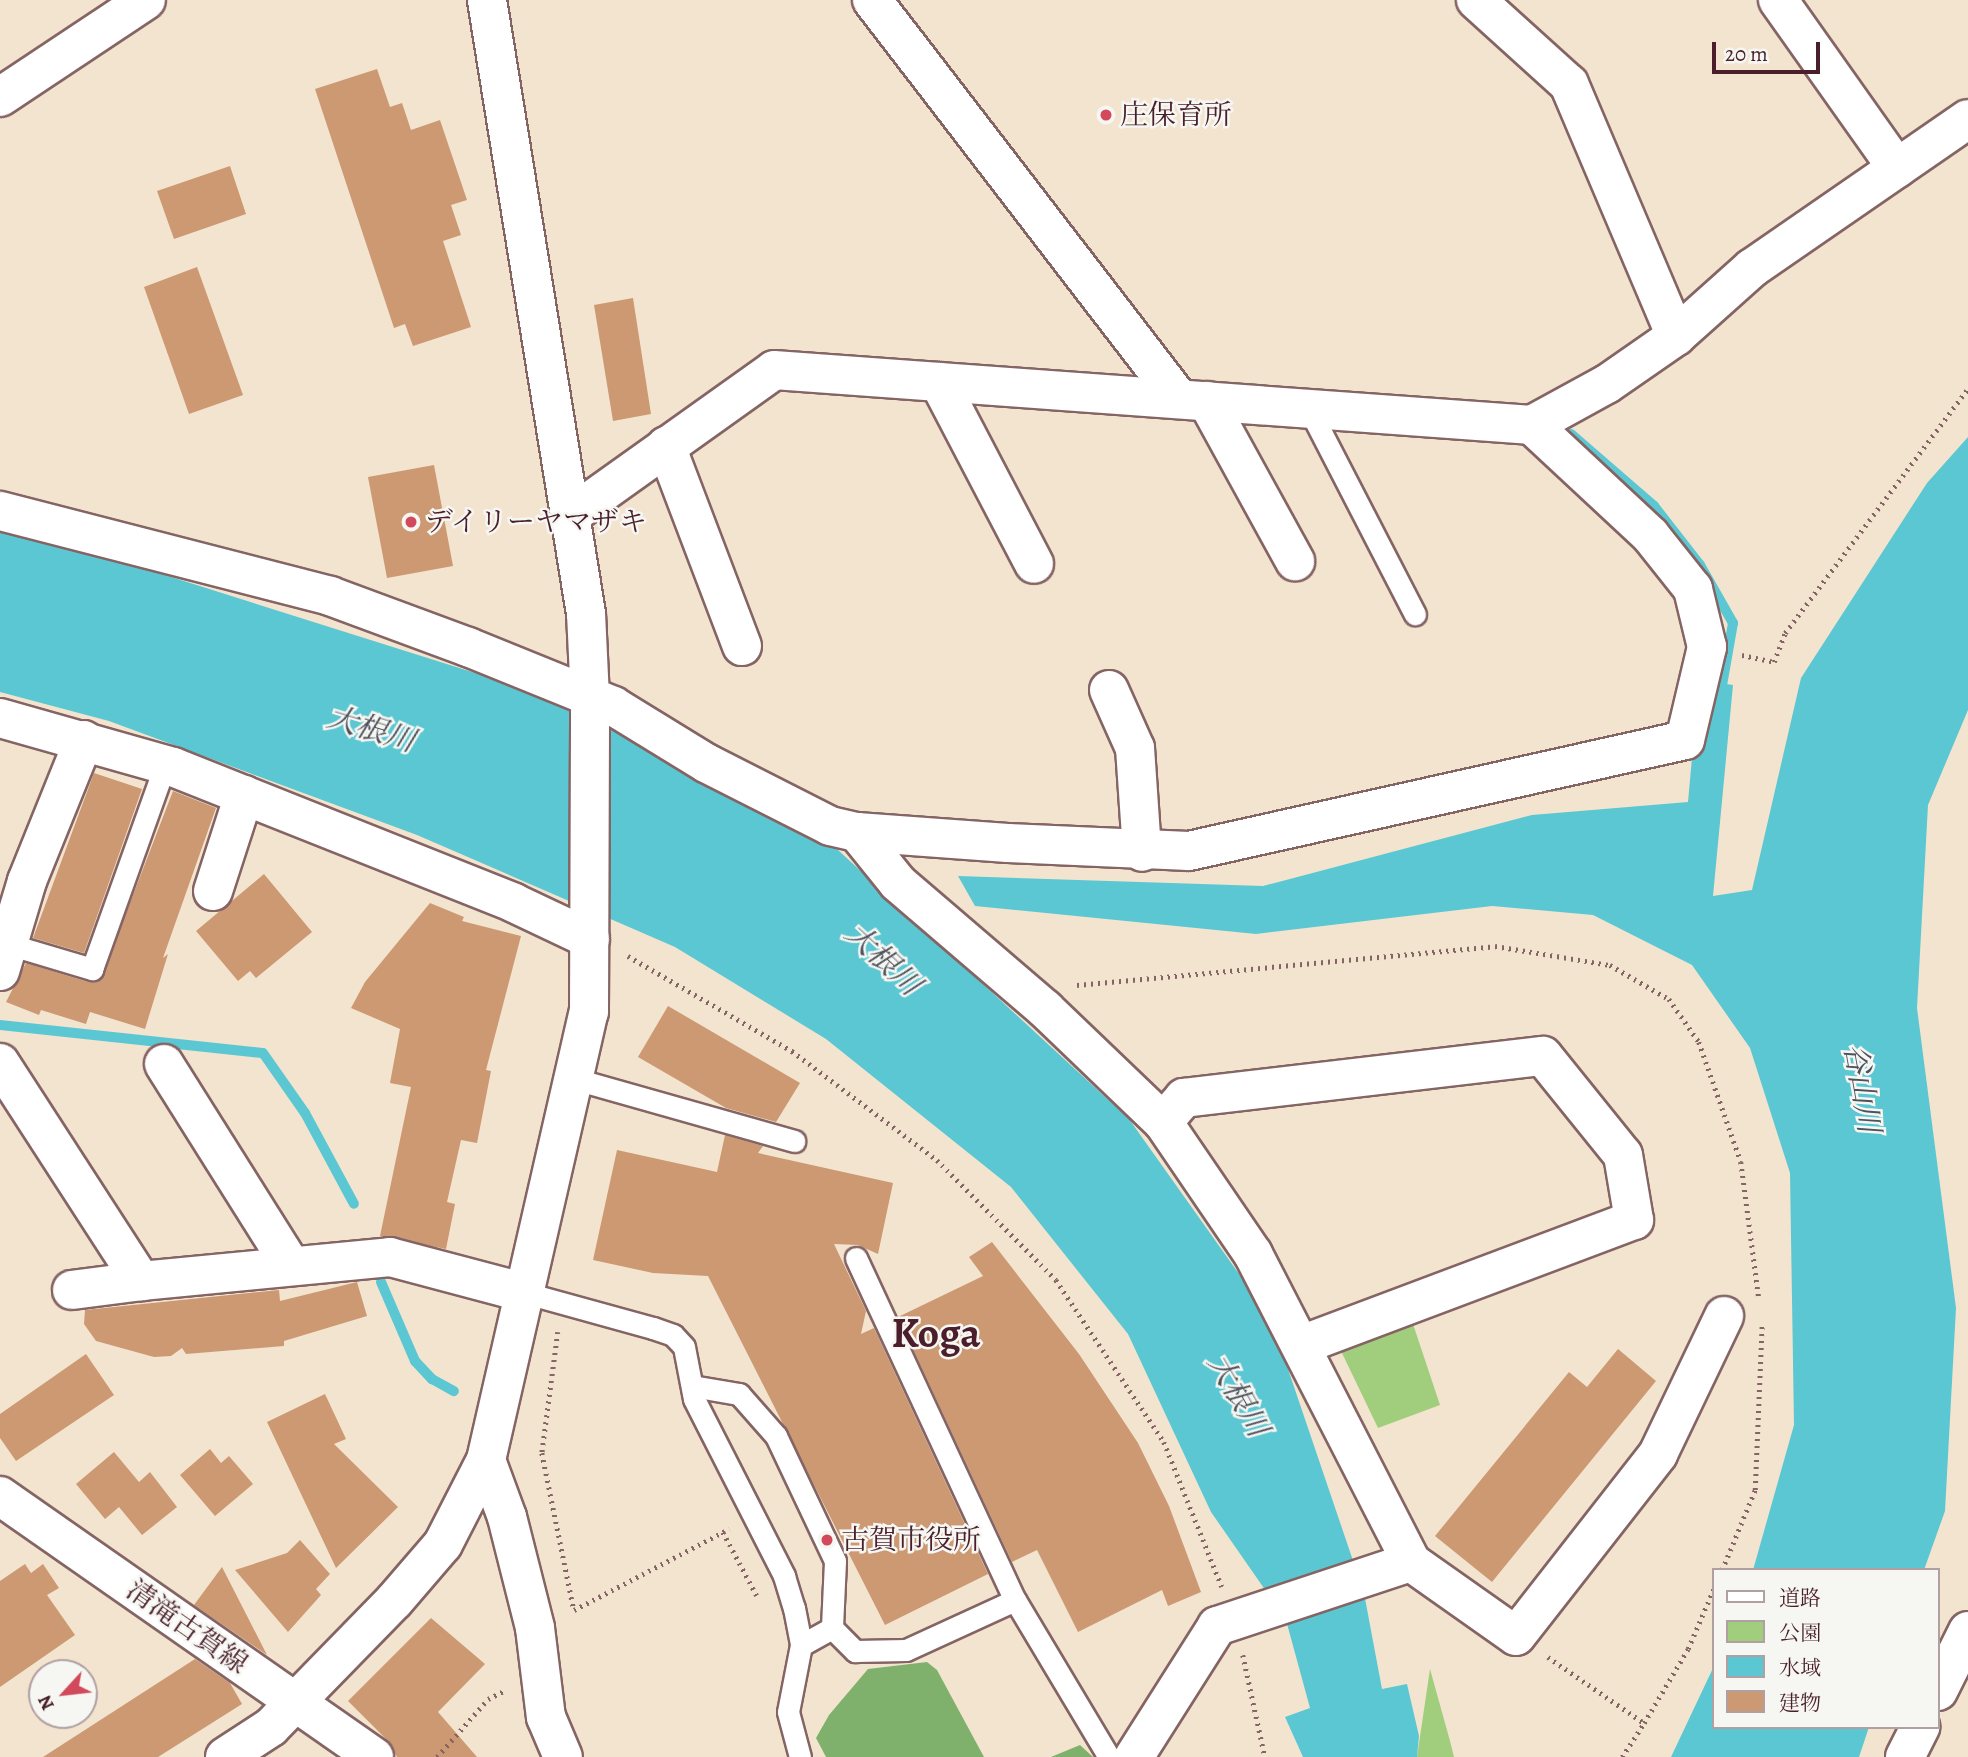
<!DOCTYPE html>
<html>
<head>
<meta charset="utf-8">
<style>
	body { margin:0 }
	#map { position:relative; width:1968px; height:1757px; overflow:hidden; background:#f3e4cf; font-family:Alegreya,"Noto Serif JP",serif }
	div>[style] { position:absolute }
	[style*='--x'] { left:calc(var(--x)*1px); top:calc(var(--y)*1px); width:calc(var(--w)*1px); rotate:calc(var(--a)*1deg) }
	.green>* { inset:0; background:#a0ce7c }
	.forest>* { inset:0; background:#80b16c }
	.water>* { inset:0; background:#5bc7d2 }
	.stream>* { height:10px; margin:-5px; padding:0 5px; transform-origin:5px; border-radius:5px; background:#5bc7d2 }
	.building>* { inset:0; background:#cc9973 }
	.path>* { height:4.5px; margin-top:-2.25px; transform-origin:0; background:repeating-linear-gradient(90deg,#856464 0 2px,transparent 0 7px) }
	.roads { filter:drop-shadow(2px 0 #856464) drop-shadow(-2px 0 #856464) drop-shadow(0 2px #856464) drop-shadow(0 -2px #856464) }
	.service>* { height:21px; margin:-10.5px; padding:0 10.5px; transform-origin:10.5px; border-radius:10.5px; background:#fff }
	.minor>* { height:38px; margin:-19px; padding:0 19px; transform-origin:19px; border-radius:19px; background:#fff }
	.tertiary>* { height:38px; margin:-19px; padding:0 19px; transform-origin:19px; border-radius:19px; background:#fff }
	.secondary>* { height:38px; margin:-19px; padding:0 19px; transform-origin:19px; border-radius:19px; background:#fff }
	.dots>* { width:19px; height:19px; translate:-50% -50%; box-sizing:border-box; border:4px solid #f6f6f2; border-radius:50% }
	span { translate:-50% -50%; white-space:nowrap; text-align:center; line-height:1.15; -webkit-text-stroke:5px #f6f6f2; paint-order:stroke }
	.poi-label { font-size:28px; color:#4a1f2b }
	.left { translate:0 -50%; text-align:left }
	.street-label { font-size:28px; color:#4a1f2b }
	.water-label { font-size:30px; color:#4f515d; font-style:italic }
	.town-label { font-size:42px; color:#4a1f2b; font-weight:700 }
	.legend { position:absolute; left:1712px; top:1568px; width:228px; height:161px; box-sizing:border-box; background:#f6f6f2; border:2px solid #b1a0a2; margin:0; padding:9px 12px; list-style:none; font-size:21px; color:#4a1f2b }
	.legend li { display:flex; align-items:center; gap:14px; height:35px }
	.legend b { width:35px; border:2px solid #b1a0a2 }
	.north { position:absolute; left:28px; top:1659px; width:70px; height:70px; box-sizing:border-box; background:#f6f6f2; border:2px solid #b1a0a2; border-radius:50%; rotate:243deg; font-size:19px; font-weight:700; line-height:28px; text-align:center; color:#4a1f2b }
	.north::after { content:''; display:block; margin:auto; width:24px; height:32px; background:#d1495b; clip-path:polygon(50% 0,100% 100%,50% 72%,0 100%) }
	.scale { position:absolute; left:1712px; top:42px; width:108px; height:32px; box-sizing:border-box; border:4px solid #4a1f2b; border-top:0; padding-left:9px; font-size:21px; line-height:24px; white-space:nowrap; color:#4a1f2b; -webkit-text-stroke:5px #f6f6f2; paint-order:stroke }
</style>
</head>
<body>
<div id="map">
	<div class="green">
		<div style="clip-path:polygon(1411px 1318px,1440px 1405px,1378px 1428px,1341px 1351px)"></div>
		<div style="clip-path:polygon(1430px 1669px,1450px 1741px,1454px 1757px,1417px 1757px)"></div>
	</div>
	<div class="forest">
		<div style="clip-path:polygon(927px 1662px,937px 1670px,984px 1757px,826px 1757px,816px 1738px,829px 1715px,868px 1669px)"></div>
		<div style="clip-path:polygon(1080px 1745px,1093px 1757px,1051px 1757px)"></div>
	</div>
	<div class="water">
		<div style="clip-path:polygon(1968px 437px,1968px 710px,1928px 805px,1917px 1008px,1956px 1308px,1945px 1511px,1924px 1570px,1753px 1570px,1794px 1425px,1790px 1173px,1750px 1048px,1692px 965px,1593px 915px,1492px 906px,1256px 934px,975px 906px,958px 876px,1263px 886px,1532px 815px,1688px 802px,1699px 680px,1733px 685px,1713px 896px,1752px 890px,1801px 678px,1927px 483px)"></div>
		<div style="clip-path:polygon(0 531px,92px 552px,507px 683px,630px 732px,838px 850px,1129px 1119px,1271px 1319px,1364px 1593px,1382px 1689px,1407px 1684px,1419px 1736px,1417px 1757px,1303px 1757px,1285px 1717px,1310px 1708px,1286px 1620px,1211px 1512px,1128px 1334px,1011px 1187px,826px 1039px,675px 947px,417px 835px,109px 721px,0 692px)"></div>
		<div style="clip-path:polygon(1714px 1666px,1714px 1727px,1869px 1727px,1859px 1757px,1671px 1757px)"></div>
	</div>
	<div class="stream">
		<div style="--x:1571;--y:434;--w:110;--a:40.9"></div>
		<div style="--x:1654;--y:506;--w:75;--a:52.1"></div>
		<div style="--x:1700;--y:565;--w:67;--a:60.4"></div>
		<div style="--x:1733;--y:623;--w:75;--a:100"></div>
		<div style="--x:0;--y:1025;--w:264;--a:6.1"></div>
		<div style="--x:263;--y:1053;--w:73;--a:55"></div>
		<div style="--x:305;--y:1113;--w:103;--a:61.7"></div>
		<div style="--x:381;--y:1282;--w:86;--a:66.7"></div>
		<div style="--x:415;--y:1361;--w:25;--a:47"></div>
		<div style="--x:432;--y:1379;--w:25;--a:29"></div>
	</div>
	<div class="building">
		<div style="clip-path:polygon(377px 69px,390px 107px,402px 103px,411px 130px,440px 120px,467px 200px,451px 205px,461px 235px,443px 241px,471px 327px,413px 346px,405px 324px,394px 328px,315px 89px)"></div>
		<div style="clip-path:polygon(230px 166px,246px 214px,174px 239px,157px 191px)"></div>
		<div style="clip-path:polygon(197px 267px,243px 395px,189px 414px,144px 287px)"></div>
		<div style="clip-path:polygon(633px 298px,651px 414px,613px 421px,594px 305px)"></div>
		<div style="clip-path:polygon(434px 465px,453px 566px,387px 578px,368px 477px)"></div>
		<div style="clip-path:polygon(94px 773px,142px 789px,84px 953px,33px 938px)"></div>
		<div style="clip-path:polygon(173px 791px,216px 808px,163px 958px,168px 954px,145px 1029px,90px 1012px,86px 1024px,41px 1010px,39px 1015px,6px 1002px,26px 963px,88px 982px,101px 978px)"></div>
		<div style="clip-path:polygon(264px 874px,312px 932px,256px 978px,250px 971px,238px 981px,196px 931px)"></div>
		<div style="clip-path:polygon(430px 903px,464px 917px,462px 921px,521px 936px,486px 1070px,491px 1071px,477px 1143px,461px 1140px,447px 1202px,455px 1204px,446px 1249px,380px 1236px,411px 1087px,390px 1083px,400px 1029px,351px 1008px,365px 982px)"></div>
		<div style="clip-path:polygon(668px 1006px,800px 1083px,776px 1122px,726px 1108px,638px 1057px)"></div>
		<div style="clip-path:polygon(725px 1135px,763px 1146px,758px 1153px,893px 1183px,878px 1254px,858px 1245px,834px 1244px,866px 1311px,861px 1334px,874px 1328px,988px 1574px,885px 1625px,708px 1276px,653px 1273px,593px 1260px,617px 1150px,717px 1172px)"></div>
		<div style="clip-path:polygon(992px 1242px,1079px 1354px,1138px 1443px,1169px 1506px,1201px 1592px,1168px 1606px,1162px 1590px,1078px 1632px,1037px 1550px,1012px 1562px,898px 1317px,983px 1276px,969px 1257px)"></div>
		<div style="clip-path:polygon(357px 1282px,367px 1316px,284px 1341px,284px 1346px,186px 1354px,182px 1348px,171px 1356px,154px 1357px,96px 1341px,84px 1324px,85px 1310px,279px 1290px,280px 1301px)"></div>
		<div style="clip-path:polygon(1618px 1349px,1656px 1381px,1492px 1582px,1435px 1536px,1569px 1372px,1587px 1387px)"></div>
		<div style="clip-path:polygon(86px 1354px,114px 1395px,16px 1461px,0 1438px,0 1414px)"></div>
		<div style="clip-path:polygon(325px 1394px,346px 1439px,334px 1444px,398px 1507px,336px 1568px,267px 1422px)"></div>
		<div style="clip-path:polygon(210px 1449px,221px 1463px,229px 1456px,253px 1484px,215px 1516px,180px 1475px)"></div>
		<div style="clip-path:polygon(114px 1452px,139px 1482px,150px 1472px,177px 1507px,142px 1535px,119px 1507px,105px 1519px,76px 1484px)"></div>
		<div style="clip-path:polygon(300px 1540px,330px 1574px,316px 1589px,321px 1595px,288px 1632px,235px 1570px,287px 1553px)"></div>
		<div style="clip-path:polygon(25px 1564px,31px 1573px,43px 1564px,59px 1588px,47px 1595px,75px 1635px,0 1687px,0 1581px)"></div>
		<div style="clip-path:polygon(222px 1567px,267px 1655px,194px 1605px)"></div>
		<div style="clip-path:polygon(431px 1618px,485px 1664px,438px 1712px,477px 1757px,397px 1757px,387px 1740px,348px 1701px)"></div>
		<div style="clip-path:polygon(195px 1659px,230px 1683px,242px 1704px,158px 1757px,43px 1757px)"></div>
	</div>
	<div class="path">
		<div style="--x:1742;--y:655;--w:33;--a:12"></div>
		<div style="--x:1774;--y:662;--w:31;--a:-69"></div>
		<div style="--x:1785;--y:633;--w:306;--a:-53.2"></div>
		<div style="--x:628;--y:956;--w:190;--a:30.1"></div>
		<div style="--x:792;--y:1051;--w:181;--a:36.9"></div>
		<div style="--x:937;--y:1160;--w:169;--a:45.2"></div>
		<div style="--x:1056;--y:1280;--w:195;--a:56.3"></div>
		<div style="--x:1164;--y:1442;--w:156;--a:68.2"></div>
		<div style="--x:1077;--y:985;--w:420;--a:-5.3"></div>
		<div style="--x:1495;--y:946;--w:117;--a:9.4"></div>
		<div style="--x:1610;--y:965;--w:68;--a:30"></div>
		<div style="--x:1669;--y:999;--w:52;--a:55.1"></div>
		<div style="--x:1699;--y:1042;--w:127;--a:70.7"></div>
		<div style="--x:1741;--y:1162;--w:138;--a:82.5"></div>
		<div style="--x:558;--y:1332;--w:122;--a:97.5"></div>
		<div style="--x:542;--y:1453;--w:160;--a:78.5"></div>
		<div style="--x:574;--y:1610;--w:175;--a:-27.6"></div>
		<div style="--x:723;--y:1532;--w:72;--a:62"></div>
		<div style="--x:1722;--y:1570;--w:87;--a:-67.6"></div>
		<div style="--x:1755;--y:1490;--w:165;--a:-87.6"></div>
		<div style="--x:1243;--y:1655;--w:104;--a:77.8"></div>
		<div style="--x:1548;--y:1657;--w:116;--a:34.5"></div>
		<div style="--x:1644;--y:1723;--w:86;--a:-59.3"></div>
		<div style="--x:1688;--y:1649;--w:66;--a:-66.9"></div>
		<div style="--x:437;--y:1757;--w:77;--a:-48.7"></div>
		<div style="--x:488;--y:1699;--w:20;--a:-27"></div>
		<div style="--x:1622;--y:1757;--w:40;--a:-57.1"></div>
	</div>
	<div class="roads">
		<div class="service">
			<div style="--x:1309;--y:409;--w:231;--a:62.7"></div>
			<div style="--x:8;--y:944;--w:88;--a:16.6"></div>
			<div style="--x:92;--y:969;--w:217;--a:-70.3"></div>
			<div style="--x:575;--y:1079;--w:228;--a:15.8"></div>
			<div style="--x:856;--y:1258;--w:377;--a:65.1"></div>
			<div style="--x:1015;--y:1600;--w:183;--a:59.1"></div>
			<div style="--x:526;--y:1293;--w:132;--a:15.4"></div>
			<div style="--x:653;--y:1328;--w:21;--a:19"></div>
			<div style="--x:673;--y:1335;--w:16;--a:47"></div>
			<div style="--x:684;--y:1347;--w:53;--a:79.1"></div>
			<div style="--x:694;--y:1399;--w:199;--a:63"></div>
			<div style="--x:784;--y:1576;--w:34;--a:73"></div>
			<div style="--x:794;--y:1608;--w:38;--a:79"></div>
			<div style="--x:801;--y:1645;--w:68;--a:101"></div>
			<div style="--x:788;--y:1712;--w:47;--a:75.1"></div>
			<div style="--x:692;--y:1386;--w:48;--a:9.7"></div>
			<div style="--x:739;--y:1394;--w:56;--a:48.6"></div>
			<div style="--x:776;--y:1436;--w:138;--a:64.7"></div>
			<div style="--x:835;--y:1561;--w:67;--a:92.6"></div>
			<div style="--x:832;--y:1628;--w:35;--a:151"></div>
			<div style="--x:832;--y:1628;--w:33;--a:45"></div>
			<div style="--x:855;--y:1651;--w:51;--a:-1.1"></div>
			<div style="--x:906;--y:1650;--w:120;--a:-24.6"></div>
		</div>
		<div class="minor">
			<div style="--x:872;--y:0;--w:503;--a:52.42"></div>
			<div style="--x:1476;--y:0;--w:125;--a:42.1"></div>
			<div style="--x:1569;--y:84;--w:274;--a:67"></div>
			<div style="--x:1778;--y:0;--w:206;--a:54.7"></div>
			<div style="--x:0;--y:97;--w:175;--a:-33.6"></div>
			<div style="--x:939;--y:382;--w:205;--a:62.4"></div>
			<div style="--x:1207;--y:401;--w:183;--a:61.2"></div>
			<div style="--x:666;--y:446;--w:214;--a:69.2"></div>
			<div style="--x:0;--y:511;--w:341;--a:14.4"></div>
			<div style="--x:330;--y:596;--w:147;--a:20.3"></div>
			<div style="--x:468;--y:647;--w:157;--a:22.1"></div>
			<div style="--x:613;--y:706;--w:109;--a:31.5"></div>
			<div style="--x:706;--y:763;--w:139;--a:26.9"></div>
			<div style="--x:830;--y:826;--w:28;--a:13"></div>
			<div style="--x:857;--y:832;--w:151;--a:4.2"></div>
			<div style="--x:1008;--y:843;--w:181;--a:2.5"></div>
			<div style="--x:1189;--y:851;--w:508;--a:-12.61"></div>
			<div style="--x:1685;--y:740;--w:96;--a:-76.7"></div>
			<div style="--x:1707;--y:647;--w:60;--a:-103.6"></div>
			<div style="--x:1693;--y:589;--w:69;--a:-128.5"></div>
			<div style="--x:1650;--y:535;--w:161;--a:-137"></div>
			<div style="--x:571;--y:515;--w:249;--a:-35.5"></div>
			<div style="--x:774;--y:370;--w:760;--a:4.15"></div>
			<div style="--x:1532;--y:425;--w:85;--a:-28.7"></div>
			<div style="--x:1607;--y:384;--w:84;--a:-34.8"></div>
			<div style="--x:1676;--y:336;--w:102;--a:-41.8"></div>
			<div style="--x:1752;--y:268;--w:262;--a:-34.6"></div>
			<div style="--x:1109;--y:690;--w:64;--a:65.9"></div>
			<div style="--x:1135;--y:748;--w:104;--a:86.1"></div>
			<div style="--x:0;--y:718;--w:180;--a:15.8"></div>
			<div style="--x:173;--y:767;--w:367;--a:21.7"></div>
			<div style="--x:514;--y:903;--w:84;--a:25.3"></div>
			<div style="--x:857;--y:832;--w:65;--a:51.2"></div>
			<div style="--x:898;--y:883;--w:194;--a:40.6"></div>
			<div style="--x:1045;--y:1009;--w:163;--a:43.8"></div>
			<div style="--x:1163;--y:1122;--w:160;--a:55.7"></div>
			<div style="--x:1253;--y:1254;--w:346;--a:62.8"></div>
			<div style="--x:1411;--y:1562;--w:128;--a:35.2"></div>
			<div style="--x:1516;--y:1636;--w:231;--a:-52"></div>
			<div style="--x:1658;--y:1454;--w:153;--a:-64.4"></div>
			<div style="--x:213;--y:891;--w:101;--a:-72.1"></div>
			<div style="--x:0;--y:971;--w:94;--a:-73.3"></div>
			<div style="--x:27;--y:881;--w:152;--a:-68"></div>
			<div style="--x:0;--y:1063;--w:260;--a:57.1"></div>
			<div style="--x:141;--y:1281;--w:250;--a:-5.5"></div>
			<div style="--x:390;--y:1257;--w:141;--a:14.8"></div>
			<div style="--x:164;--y:1064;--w:236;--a:57.8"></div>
			<div style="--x:1163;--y:1122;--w:32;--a:-49"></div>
			<div style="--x:1184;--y:1098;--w:361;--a:-6.7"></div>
			<div style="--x:1543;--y:1056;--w:127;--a:51.1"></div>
			<div style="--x:1623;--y:1155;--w:66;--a:80.4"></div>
			<div style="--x:1634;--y:1220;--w:353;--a:159.4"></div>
			<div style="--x:72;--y:1290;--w:70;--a:-7.4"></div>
			<div style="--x:486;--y:1460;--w:61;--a:69.8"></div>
			<div style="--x:507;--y:1517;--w:114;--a:75.8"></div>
			<div style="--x:535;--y:1628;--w:90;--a:83"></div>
			<div style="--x:546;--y:1717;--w:43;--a:67"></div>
			<div style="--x:1134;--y:1757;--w:155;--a:-57.6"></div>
			<div style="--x:1217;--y:1626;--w:204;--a:-18.3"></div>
		</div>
		<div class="tertiary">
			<div style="--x:225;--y:1757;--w:55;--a:-33.1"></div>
			<div style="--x:271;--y:1727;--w:176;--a:-45.7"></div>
			<div style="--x:394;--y:1601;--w:75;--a:-49.3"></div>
			<div style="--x:443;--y:1544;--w:94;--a:-62.9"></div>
			<div style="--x:486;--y:1460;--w:460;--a:-77.1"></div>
			<div style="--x:589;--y:1012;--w:314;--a:-89.8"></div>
			<div style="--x:590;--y:698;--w:84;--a:-92.7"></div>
			<div style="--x:586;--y:614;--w:622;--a:-99.16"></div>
		</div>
		<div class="secondary">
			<div style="--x:0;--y:1496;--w:456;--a:34.9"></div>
			<div style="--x:1938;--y:1691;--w:67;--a:-63.4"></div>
			<div style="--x:1905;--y:1757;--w:34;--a:-63"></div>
		</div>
	</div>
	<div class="dots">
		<div style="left:1106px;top:115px;background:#d1495b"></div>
		<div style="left:411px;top:522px;background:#d1495b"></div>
		<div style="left:827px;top:1540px;background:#d1495b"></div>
	</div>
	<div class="poi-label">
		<span class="left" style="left:1120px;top:115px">庄保育所</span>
		<span class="left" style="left:425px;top:522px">デイリーヤマザキ</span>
		<span class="left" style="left:841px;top:1540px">古賀市役所</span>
	</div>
	<div class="street-label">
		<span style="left:187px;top:1627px;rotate:35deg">清滝古賀線</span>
	</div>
	<div class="water-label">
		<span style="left:371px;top:729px;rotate:17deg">大根川</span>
		<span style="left:883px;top:959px;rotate:43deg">大根川</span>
		<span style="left:1862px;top:1088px;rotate:80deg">谷山川</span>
		<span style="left:1238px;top:1395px;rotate:60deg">大根川</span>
	</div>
	<div class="town-label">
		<span style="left:936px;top:1333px">Koga</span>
	</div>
	<ul class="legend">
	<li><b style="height:9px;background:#fff"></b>道路</li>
	<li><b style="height:19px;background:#a0ce7c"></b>公園</li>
	<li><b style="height:19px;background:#5bc7d2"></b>水域</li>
	<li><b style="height:19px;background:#cc9973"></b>建物</li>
	</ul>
	<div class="north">N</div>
	<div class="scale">20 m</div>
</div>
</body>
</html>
